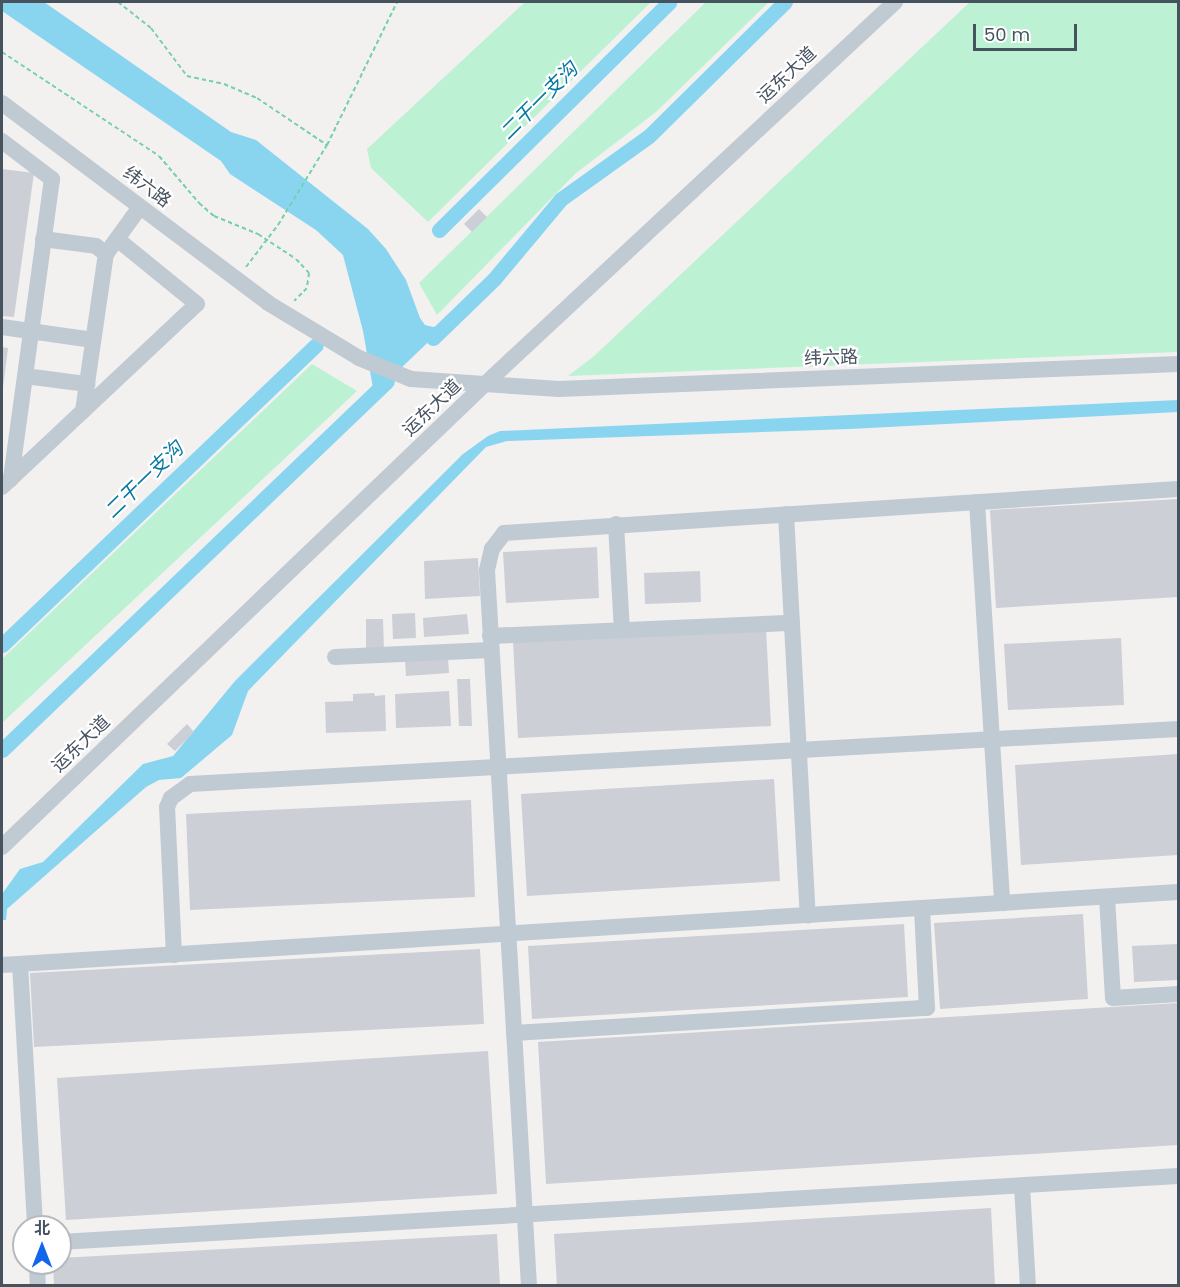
<!DOCTYPE html>
<html>
<head>
<meta charset="utf-8">
<style>
	body { margin:0 }
	#map { position:relative; width:1180px; height:1287px; overflow:hidden; background:#f3f0f0; font-family:Poppins,"Noto Sans SC",sans-serif }
	div>[style] { position:absolute }
	[style*='--x'] { left:calc(var(--x)*1px); top:calc(var(--y)*1px); width:calc(var(--w)*1px); rotate:calc(var(--a)*1deg) }
	.green>* { inset:0; background:#bdf1d4 }
	.water>* { inset:0; background:#89d5f0 }
	.canal>* { height:15px; margin:-7.5px; padding:0 7.5px; transform-origin:7.5px; border-radius:7.5px; background:#89d5f0 }
	.building>* { inset:0; background:#cccfd5 }
	.path>* { height:2px; margin-top:-1px; transform-origin:0; background:repeating-linear-gradient(90deg,#74d1a8 0 4.5px,transparent 0 7.5px) }
	.minor>* { height:16px; margin:-8px; padding:0 8px; transform-origin:8px; border-radius:8px; background:#c0cad2 }
	span { translate:-50% -50%; white-space:nowrap; text-align:center; line-height:1.15; -webkit-text-stroke:4.5px #fff; paint-order:stroke }
	.street-label { font-size:18px; color:#47525f }
	.water-label { font-size:20px; color:#087aa2; font-style:italic }
	.frame { position:absolute; inset:0; border:3px solid #47525f; pointer-events:none }
	.north { position:absolute; left:12px; top:1215px; width:60px; height:60px; box-sizing:border-box; background:#fff; border:2px solid #b5babf; border-radius:50%; rotate:0deg; font-size:16px; font-weight:700; line-height:24px; text-align:center; color:#47525f }
	.north::after { content:''; display:block; margin:auto; width:21px; height:27px; background:#1266eb; clip-path:polygon(50% 0,100% 100%,50% 72%,0 100%) }
	.scale { position:absolute; left:973px; top:24px; width:104px; height:27px; box-sizing:border-box; border:3px solid #47525f; border-top:0; padding-left:8px; font-size:18px; line-height:21px; white-space:nowrap; color:#47525f; -webkit-text-stroke:4px #fff; paint-order:stroke }
</style>
</head>
<body>
<div id="map">
	<div class="green">
		<div style="clip-path:polygon(525px 2px,651px 2px,428px 222px,371px 168px,367px 149px)"></div>
		<div style="clip-path:polygon(706px 2px,769px 2px,656px 112px,576px 173px,437px 315px,419px 283px)"></div>
		<div style="clip-path:polygon(970px 2px,1178px 2px,1178px 352px,568px 376px,593px 357px)"></div>
		<div style="clip-path:polygon(312px 364px,357px 391px,2px 723px,2px 659px)"></div>
	</div>
	<div class="water">
		<div style="clip-path:polygon(2px 2px,44px 2px,231px 132px,256px 140px,368px 229px,386px 249px,406px 280px,420px 318px,425px 325px,433px 327px,446px 325px,374px 394px,363px 331px,343px 255px,316px 230px,230px 174px,221px 161px,2px 11px)"></div>
		<div style="clip-path:polygon(1178px 400px,1178px 412px,850px 429px,507px 441px,486px 447px,248px 691px,232px 735px,181px 778px,159px 780px,146px 787px,7px 909px,6px 920px,2px 920px,2px 894px,20px 869px,43px 862px,143px 764px,173px 756px,235px 681px,463px 454px,488px 436px,500px 431px)"></div>
	</div>
	<div class="canal">
		<div style="--x:439;--y:230;--w:324;--a:-44.7"></div>
		<div style="--x:433;--y:338;--w:85;--a:-44"></div>
		<div style="--x:494;--y:279;--w:104;--a:-50.1"></div>
		<div style="--x:561;--y:199;--w:108;--a:-35.6"></div>
		<div style="--x:649;--y:136;--w:191;--a:-44.6"></div>
		<div style="--x:2;--y:645;--w:434;--a:-43.7"></div>
		<div style="--x:2;--y:750;--w:533;--a:-43.78"></div>
	</div>
	<div class="building">
		<div style="clip-path:polygon(2px 169px,34px 173px,14px 317px,2px 316px)"></div>
		<div style="clip-path:polygon(479px 209px,487px 217px,472px 232px,464px 224px)"></div>
		<div style="clip-path:polygon(2px 347px,8px 348px,3px 388px,2px 388px)"></div>
		<div style="clip-path:polygon(1178px 499px,1178px 597px,996px 608px,990px 510px)"></div>
		<div style="clip-path:polygon(597px 547px,599px 598px,506px 603px,503px 552px)"></div>
		<div style="clip-path:polygon(478px 558px,480px 596px,425px 599px,424px 561px)"></div>
		<div style="clip-path:polygon(700px 571px,701px 602px,645px 604px,644px 573px)"></div>
		<div style="clip-path:polygon(415px 613px,416px 638px,393px 639px,392px 614px)"></div>
		<div style="clip-path:polygon(467px 614px,469px 634px,424px 637px,423px 618px)"></div>
		<div style="clip-path:polygon(366px 619px,383px 619px,384px 651px,366px 651px)"></div>
		<div style="clip-path:polygon(766px 628px,771px 726px,518px 738px,513px 641px)"></div>
		<div style="clip-path:polygon(1121px 638px,1124px 705px,1008px 710px,1004px 644px)"></div>
		<div style="clip-path:polygon(448px 658px,449px 673px,406px 676px,405px 660px)"></div>
		<div style="clip-path:polygon(457px 679px,470px 679px,472px 726px,459px 726px)"></div>
		<div style="clip-path:polygon(449px 691px,451px 726px,396px 728px,395px 694px)"></div>
		<div style="clip-path:polygon(374px 693px,375px 696px,385px 695px,386px 731px,326px 733px,325px 702px,353px 701px,353px 694px)"></div>
		<div style="clip-path:polygon(187px 724px,194px 732px,175px 751px,167px 744px)"></div>
		<div style="clip-path:polygon(1178px 754px,1178px 855px,1021px 865px,1015px 765px)"></div>
		<div style="clip-path:polygon(774px 779px,780px 881px,527px 896px,521px 794px)"></div>
		<div style="clip-path:polygon(471px 800px,475px 897px,190px 910px,186px 814px)"></div>
		<div style="clip-path:polygon(1083px 914px,1088px 999px,940px 1009px,934px 923px)"></div>
		<div style="clip-path:polygon(904px 924px,908px 997px,532px 1019px,528px 946px)"></div>
		<div style="clip-path:polygon(1178px 944px,1178px 980px,1134px 982px,1132px 946px)"></div>
		<div style="clip-path:polygon(480px 949px,484px 1024px,34px 1047px,30px 973px)"></div>
		<div style="clip-path:polygon(1178px 1003px,1178px 1145px,546px 1184px,538px 1042px)"></div>
		<div style="clip-path:polygon(488px 1051px,497px 1194px,66px 1220px,57px 1078px)"></div>
		<div style="clip-path:polygon(991px 1208px,995px 1286px,557px 1286px,554px 1234px)"></div>
		<div style="clip-path:polygon(497px 1234px,500px 1286px,54px 1286px,53px 1263px,60px 1263px,60px 1258px)"></div>
	</div>
	<div class="path">
		<div style="--x:118;--y:2;--w:42;--a:38.2"></div>
		<div style="--x:151;--y:28;--w:60;--a:53.1"></div>
		<div style="--x:187;--y:76;--w:38;--a:12"></div>
		<div style="--x:224;--y:84;--w:36;--a:23"></div>
		<div style="--x:257;--y:98;--w:84;--a:33.9"></div>
		<div style="--x:2;--y:52;--w:188;--a:33.5"></div>
		<div style="--x:159;--y:156;--w:62;--a:49.6"></div>
		<div style="--x:199;--y:203;--w:20;--a:41"></div>
		<div style="--x:214;--y:216;--w:48;--a:22.2"></div>
		<div style="--x:258;--y:234;--w:45;--a:33.3"></div>
		<div style="--x:296;--y:259;--w:19;--a:47"></div>
		<div style="--x:309;--y:273;--w:15;--a:98"></div>
		<div style="--x:307;--y:288;--w:18;--a:135"></div>
		<div style="--x:246;--y:267;--w:53;--a:-52.7"></div>
		<div style="--x:278;--y:225;--w:94;--a:-58.5"></div>
		<div style="--x:327;--y:145;--w:159;--a:-63.9"></div>
	</div>
	<div class="minor">
		<div style="--x:2;--y:103;--w:333;--a:36.9"></div>
		<div style="--x:268;--y:303;--w:106;--a:31.1"></div>
		<div style="--x:359;--y:358;--w:56;--a:22"></div>
		<div style="--x:411;--y:379;--w:148;--a:3.9"></div>
		<div style="--x:559;--y:389;--w:620;--a:-2.31"></div>
		<div style="--x:2;--y:141;--w:63;--a:37.2"></div>
		<div style="--x:52;--y:179;--w:303;--a:97.8"></div>
		<div style="--x:43;--y:239;--w:53;--a:7.5"></div>
		<div style="--x:96;--y:246;--w:13;--a:39"></div>
		<div style="--x:2;--y:327;--w:92;--a:8.1"></div>
		<div style="--x:25;--y:376;--w:63;--a:7.4"></div>
		<div style="--x:83;--y:411;--w:159;--a:-81.7"></div>
		<div style="--x:106;--y:254;--w:58;--a:-54.1"></div>
		<div style="--x:2;--y:487;--w:267;--a:-43.2"></div>
		<div style="--x:197;--y:304;--w:103;--a:-140.9"></div>
		<div style="--x:977;--y:502;--w:402;--a:86.4"></div>
		<div style="--x:786;--y:514;--w:402;--a:86.9"></div>
		<div style="--x:616;--y:524;--w:106;--a:86.8"></div>
		<div style="--x:490;--y:636;--w:302;--a:-2.5"></div>
		<div style="--x:335;--y:657;--w:156;--a:-2.6"></div>
		<div style="--x:2;--y:847;--w:668;--a:-43.79"></div>
		<div style="--x:484;--y:385;--w:562;--a:-42.98"></div>
		<div style="--x:1107;--y:897;--w:101;--a:86.6"></div>
		<div style="--x:1113;--y:998;--w:65;--a:-3.5"></div>
		<div style="--x:174;--y:955;--w:148;--a:-92.7"></div>
		<div style="--x:167;--y:807;--w:10;--a:-66"></div>
		<div style="--x:171;--y:798;--w:24;--a:-36"></div>
		<div style="--x:190;--y:784;--w:990;--a:-3.19"></div>
		<div style="--x:20;--y:964;--w:263;--a:86.7"></div>
		<div style="--x:2;--y:965;--w:1178;--a:-3.55"></div>
		<div style="--x:514;--y:1033;--w:414;--a:-3.5"></div>
		<div style="--x:927;--y:1008;--w:100;--a:-92.9"></div>
		<div style="--x:1022;--y:1186;--w:100;--a:86.6"></div>
		<div style="--x:60;--y:1242;--w:1120;--a:-3.38"></div>
		<div style="--x:37;--y:1263;--w:23;--a:88"></div>
		<div style="--x:529;--y:1286;--w:717;--a:-93.36"></div>
		<div style="--x:487;--y:570;--w:22;--a:-77"></div>
		<div style="--x:492;--y:549;--w:20;--a:-53"></div>
		<div style="--x:504;--y:533;--w:675;--a:-3.74"></div>
	</div>
	<div class="street-label">
		<span style="left:787px;top:75px;rotate:-43deg">运东大道</span>
		<span style="left:147px;top:187px;rotate:37deg">纬六路</span>
		<span style="left:831px;top:358px;rotate:-2deg">纬六路</span>
		<span style="left:432px;top:408px;rotate:-44deg">运东大道</span>
		<span style="left:81px;top:744px;rotate:-44deg">运东大道</span>
	</div>
	<div class="water-label">
		<span style="left:539px;top:101px;rotate:-45deg">二干一支沟</span>
		<span style="left:144px;top:480px;rotate:-44deg">二干一支沟</span>
	</div>
	<div class="frame"></div>
	<div class="north">北</div>
	<div class="scale">50 m</div>
</div>
</body>
</html>
